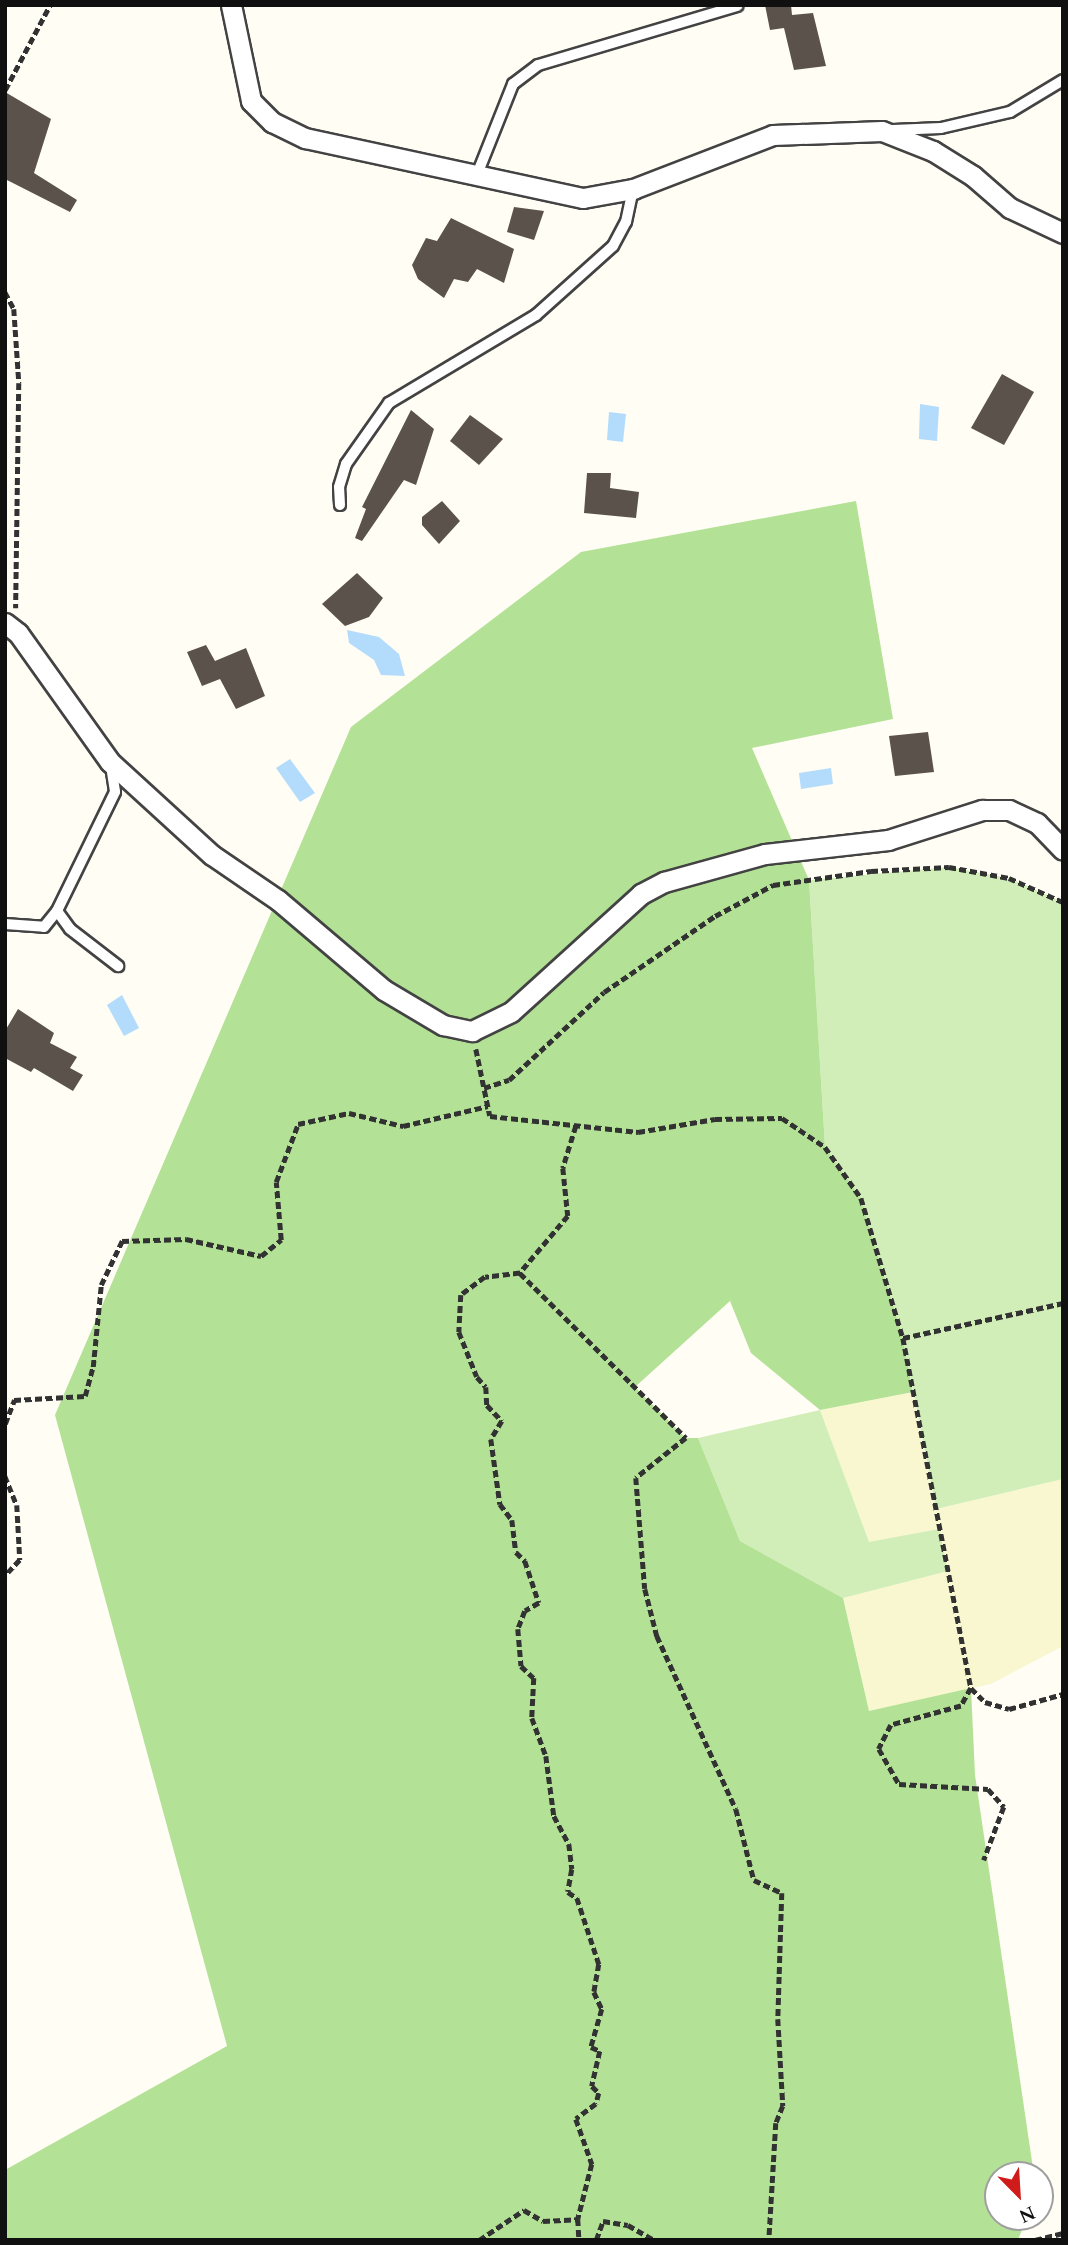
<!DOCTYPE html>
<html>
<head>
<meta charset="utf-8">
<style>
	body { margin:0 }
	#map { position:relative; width:1068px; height:2245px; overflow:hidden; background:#fffdf4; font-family:Spectral,serif }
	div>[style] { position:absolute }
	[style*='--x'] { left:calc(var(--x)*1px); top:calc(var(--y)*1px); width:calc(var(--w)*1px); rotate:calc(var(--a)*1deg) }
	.farmland>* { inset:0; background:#f9f7d0 }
	.green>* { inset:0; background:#d1eeb8 }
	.forest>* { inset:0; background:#b3e196 }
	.water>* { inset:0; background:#b3dcfc }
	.building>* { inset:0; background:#5a524b }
	.path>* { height:4.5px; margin-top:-2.25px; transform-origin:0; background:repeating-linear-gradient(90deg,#323232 0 7px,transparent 0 10.5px) }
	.roads { filter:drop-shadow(2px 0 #434343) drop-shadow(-2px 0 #434343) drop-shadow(0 2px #434343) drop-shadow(0 -2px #434343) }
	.service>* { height:10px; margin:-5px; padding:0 5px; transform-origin:5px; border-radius:5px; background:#fff }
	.minor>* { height:19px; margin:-9.5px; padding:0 9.5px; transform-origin:9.5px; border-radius:9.5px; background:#fff }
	span { translate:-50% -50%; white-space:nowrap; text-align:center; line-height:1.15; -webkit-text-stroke:7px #fff; paint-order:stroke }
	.frame { position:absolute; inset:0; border:7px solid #101010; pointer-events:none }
	.north { position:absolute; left:984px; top:2161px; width:70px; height:70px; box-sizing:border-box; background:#fff; border:2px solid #9f9f9f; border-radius:50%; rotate:156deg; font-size:19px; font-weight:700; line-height:28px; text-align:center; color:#101010 }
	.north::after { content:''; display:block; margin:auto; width:24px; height:32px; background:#cf1b19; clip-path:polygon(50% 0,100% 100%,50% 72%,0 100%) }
</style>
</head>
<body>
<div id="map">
	<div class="farmland">
		<div style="clip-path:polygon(913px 1392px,936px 1509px,1063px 1479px,1063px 1646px,991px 1684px,869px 1711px,843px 1598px,947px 1571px,939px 1529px,869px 1543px,820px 1410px)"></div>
	</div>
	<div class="green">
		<div style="clip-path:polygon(949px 867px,1009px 878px,1063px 902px,1063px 1479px,936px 1509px,903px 1338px,861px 1198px,825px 1147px,809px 880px)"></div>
		<div style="clip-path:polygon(820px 1410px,869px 1542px,939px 1529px,948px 1571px,843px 1598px,740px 1541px,698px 1438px)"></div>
	</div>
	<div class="forest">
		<div style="clip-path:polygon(856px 501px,893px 719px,752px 748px,809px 880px,825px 1147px,861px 1198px,903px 1338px,913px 1392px,820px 1410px,751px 1353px,730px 1301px,635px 1387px,686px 1438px,698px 1438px,740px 1541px,843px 1598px,869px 1711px,971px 1688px,975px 1775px,1034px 2175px,998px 2175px,998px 2217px,1027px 2217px,1018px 2240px,5px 2240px,5px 2170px,227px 2046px,55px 1415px,351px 727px,581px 552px)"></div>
	</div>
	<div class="water">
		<div style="clip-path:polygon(920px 404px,939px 407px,937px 441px,919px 439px)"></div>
		<div style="clip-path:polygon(609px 412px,626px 414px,623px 442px,607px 440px)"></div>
		<div style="clip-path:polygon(347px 630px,379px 637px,399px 654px,405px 676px,381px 675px,374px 660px,349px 643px)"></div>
		<div style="clip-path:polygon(290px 759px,315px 793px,300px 802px,276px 768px)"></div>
		<div style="clip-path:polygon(831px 768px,833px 784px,801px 789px,799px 773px)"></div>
		<div style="clip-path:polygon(122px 995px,139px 1028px,124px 1036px,107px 1005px)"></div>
	</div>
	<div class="building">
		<div style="clip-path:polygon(765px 5px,791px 5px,792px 15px,813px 13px,826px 66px,794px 70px,784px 28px,770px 30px)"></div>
		<div style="clip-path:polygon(5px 92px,51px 119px,34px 173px,77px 200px,70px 212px,5px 179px)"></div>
		<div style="clip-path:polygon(514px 207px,544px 211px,534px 240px,507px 232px)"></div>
		<div style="clip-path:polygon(451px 218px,514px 249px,504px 283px,477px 269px,468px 282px,454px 279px,444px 298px,418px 279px,412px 265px,426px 238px,437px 241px)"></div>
		<div style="clip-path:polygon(1002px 374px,1034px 392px,1004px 445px,971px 428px)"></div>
		<div style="clip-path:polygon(411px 410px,434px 429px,416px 485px,404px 480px,362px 541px,355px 538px,366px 509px,362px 507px)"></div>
		<div style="clip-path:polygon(470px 415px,503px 439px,479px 465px,450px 441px)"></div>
		<div style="clip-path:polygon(587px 473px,611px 473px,610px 488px,639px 492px,636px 518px,584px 513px)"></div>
		<div style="clip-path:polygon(442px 501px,460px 521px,439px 544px,422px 525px,422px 517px)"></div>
		<div style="clip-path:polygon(357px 573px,383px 598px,369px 617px,345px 626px,322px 604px)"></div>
		<div style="clip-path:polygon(206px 645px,215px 661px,246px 648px,265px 696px,236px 709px,220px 679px,202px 686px,187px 652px)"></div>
		<div style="clip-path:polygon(928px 732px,934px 772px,895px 776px,889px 736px)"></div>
		<div style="clip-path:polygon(18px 1009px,54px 1033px,50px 1043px,77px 1057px,70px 1068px,83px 1075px,73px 1091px,34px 1068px,31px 1072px,5px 1058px,5px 1031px)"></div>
	</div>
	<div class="path">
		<div style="--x:5;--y:90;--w:96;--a:-62.1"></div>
		<div style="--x:5;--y:292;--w:19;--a:62"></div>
		<div style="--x:14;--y:309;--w:74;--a:86.1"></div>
		<div style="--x:19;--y:383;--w:225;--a:90.8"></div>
		<div style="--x:476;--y:1049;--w:68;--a:78.2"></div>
		<div style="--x:490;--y:1116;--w:149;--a:6.2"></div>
		<div style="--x:638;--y:1132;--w:78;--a:-9.6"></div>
		<div style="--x:715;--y:1119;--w:67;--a:-0.9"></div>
		<div style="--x:782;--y:1118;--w:52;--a:34"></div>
		<div style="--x:825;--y:1147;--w:62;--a:54.8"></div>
		<div style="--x:861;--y:1198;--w:146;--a:73.3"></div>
		<div style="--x:903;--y:1338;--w:357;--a:79"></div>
		<div style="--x:971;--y:1688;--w:20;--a:45"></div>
		<div style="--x:985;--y:1702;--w:25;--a:16"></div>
		<div style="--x:1009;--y:1709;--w:56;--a:-15.5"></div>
		<div style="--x:484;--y:1088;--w:26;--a:-18"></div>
		<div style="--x:509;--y:1080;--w:129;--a:-42.8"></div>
		<div style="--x:604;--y:992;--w:135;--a:-34.4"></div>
		<div style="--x:715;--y:916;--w:66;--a:-28.1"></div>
		<div style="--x:773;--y:885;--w:99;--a:-8.1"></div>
		<div style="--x:871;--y:871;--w:78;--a:-2.9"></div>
		<div style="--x:949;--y:867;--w:61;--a:10.4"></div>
		<div style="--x:1009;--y:878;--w:59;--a:24"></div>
		<div style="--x:576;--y:1126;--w:44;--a:107.2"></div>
		<div style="--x:563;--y:1168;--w:48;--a:84.1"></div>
		<div style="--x:568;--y:1216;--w:75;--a:130.1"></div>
		<div style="--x:520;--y:1273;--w:35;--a:173"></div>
		<div style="--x:485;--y:1277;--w:30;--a:143"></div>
		<div style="--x:461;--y:1295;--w:37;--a:93"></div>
		<div style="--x:459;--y:1332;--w:48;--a:68.2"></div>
		<div style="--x:477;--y:1377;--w:13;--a:48"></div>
		<div style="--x:486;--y:1387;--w:18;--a:87"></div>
		<div style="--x:487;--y:1405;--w:22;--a:47"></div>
		<div style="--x:502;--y:1421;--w:21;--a:121"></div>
		<div style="--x:491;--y:1439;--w:66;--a:82.1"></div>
		<div style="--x:500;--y:1504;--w:20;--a:53"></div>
		<div style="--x:512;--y:1520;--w:32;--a:83"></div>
		<div style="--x:516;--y:1552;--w:13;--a:45"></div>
		<div style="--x:525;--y:1561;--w:44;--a:71.6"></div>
		<div style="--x:539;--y:1603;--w:16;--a:150"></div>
		<div style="--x:525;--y:1611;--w:19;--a:111"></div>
		<div style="--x:518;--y:1629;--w:37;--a:85"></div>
		<div style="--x:521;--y:1666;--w:18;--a:43"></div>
		<div style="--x:534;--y:1678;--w:40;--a:92.9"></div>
		<div style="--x:532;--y:1718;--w:40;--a:69.8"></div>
		<div style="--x:546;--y:1756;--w:61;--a:82.4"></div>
		<div style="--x:554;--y:1816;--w:32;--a:62"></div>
		<div style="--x:569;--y:1844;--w:25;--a:83"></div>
		<div style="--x:572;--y:1869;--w:23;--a:100"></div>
		<div style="--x:568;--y:1892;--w:11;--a:34"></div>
		<div style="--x:577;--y:1898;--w:70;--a:71.6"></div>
		<div style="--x:599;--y:1964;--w:28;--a:100"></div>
		<div style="--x:594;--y:1992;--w:19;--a:65"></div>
		<div style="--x:602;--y:2009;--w:40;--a:106"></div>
		<div style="--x:591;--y:2047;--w:10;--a:24"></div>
		<div style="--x:600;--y:2051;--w:36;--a:103"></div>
		<div style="--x:592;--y:2086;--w:10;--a:45"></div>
		<div style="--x:599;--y:2093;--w:11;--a:105"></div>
		<div style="--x:596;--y:2104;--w:25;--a:143"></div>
		<div style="--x:576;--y:2119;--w:48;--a:70.4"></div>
		<div style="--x:592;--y:2164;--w:57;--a:104.3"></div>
		<div style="--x:578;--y:2219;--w:21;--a:87"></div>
		<div style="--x:520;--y:1273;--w:234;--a:44.8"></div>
		<div style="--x:686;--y:1438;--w:64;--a:141.3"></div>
		<div style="--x:636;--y:1478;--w:111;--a:85.4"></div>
		<div style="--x:645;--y:1589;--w:49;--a:75.7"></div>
		<div style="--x:657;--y:1636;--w:190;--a:65.5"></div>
		<div style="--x:736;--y:1809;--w:73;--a:75.8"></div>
		<div style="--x:754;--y:1880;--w:31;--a:25"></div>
		<div style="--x:782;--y:1893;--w:126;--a:91.8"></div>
		<div style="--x:778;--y:2019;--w:87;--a:86.7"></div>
		<div style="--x:783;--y:2106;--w:18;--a:112"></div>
		<div style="--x:776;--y:2123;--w:117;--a:93.4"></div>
		<div style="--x:903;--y:1338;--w:164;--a:-12.3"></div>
		<div style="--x:5;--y:1424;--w:26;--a:-69"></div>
		<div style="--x:14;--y:1400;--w:71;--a:-3.2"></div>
		<div style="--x:85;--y:1396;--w:30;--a:-75"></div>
		<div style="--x:93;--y:1367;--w:82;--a:-84.4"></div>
		<div style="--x:101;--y:1285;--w:49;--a:-64.5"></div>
		<div style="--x:122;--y:1241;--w:64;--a:-1.8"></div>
		<div style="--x:186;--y:1239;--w:77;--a:12.8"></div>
		<div style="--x:261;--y:1256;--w:26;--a:-39"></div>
		<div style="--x:281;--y:1240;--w:58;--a:-94.9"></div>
		<div style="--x:276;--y:1182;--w:62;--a:-69.2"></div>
		<div style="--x:298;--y:1124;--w:52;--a:-12.2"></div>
		<div style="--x:349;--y:1113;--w:56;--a:13.5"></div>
		<div style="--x:403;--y:1126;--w:87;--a:-13.2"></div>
		<div style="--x:5;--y:1476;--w:31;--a:68"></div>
		<div style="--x:17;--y:1505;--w:55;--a:86.9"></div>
		<div style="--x:20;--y:1560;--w:22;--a:133"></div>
		<div style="--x:971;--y:1688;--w:21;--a:119"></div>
		<div style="--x:961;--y:1706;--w:73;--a:164.8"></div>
		<div style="--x:891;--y:1725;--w:27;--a:117"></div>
		<div style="--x:879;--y:1749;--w:40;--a:60.3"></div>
		<div style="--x:899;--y:1784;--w:89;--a:3.2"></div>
		<div style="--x:988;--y:1789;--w:24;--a:48"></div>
		<div style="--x:1004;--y:1807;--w:57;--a:110.7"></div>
		<div style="--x:479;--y:2240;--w:54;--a:-33.7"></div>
		<div style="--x:524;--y:2210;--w:22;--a:30"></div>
		<div style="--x:543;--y:2221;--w:35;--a:-3"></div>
		<div style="--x:596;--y:2240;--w:20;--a:-70"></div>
		<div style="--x:603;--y:2221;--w:25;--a:9"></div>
		<div style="--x:628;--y:2225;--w:30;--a:30"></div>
		<div style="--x:1035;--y:2240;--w:29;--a:-14"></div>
	</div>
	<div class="roads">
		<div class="service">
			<div style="--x:893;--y:130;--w:48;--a:-2.4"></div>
			<div style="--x:941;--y:128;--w:71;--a:-13.1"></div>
			<div style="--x:1010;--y:112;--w:62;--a:-31.1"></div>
			<div style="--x:478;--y:172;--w:95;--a:-68.3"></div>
			<div style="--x:513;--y:84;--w:31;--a:-37"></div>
			<div style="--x:538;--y:65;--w:208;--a:-16.5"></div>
			<div style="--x:340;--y:505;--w:18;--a:-93"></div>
			<div style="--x:339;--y:487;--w:24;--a:-73"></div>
			<div style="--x:346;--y:464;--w:75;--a:-54.8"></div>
			<div style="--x:389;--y:403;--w:171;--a:-30.9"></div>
			<div style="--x:536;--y:315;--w:103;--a:-41.9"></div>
			<div style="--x:613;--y:246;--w:27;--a:-62"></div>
			<div style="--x:626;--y:222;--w:34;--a:-78"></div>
			<div style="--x:111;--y:766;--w:26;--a:81"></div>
			<div style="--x:115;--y:792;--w:132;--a:116"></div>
			<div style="--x:57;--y:911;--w:22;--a:54"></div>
			<div style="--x:70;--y:929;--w:61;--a:37.6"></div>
			<div style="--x:5;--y:924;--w:39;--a:4"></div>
			<div style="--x:44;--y:927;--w:21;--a:-51"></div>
		</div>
		<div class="minor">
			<div style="--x:231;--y:5;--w:98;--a:78.2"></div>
			<div style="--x:251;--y:101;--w:30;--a:45"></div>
			<div style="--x:272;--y:122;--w:37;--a:26"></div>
			<div style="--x:305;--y:138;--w:284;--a:12.2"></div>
			<div style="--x:583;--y:198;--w:51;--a:-10.2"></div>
			<div style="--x:633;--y:189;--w:150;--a:-21.1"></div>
			<div style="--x:773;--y:135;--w:109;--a:-2.1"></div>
			<div style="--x:882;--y:131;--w:55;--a:21.4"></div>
			<div style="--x:933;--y:151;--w:47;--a:32"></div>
			<div style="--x:973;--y:176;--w:49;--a:40.9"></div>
			<div style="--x:1010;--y:208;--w:59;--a:25.3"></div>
			<div style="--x:5;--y:623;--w:16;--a:38"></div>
			<div style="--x:18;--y:633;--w:158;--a:54.5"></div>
			<div style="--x:110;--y:762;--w:138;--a:42.4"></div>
			<div style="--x:212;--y:855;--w:80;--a:34.3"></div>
			<div style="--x:278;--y:900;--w:139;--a:40.3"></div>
			<div style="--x:384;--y:990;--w:69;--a:30.7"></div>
			<div style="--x:443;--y:1025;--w:30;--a:12"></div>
			<div style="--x:472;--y:1031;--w:43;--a:-26"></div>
			<div style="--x:511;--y:1012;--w:176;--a:-42.2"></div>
			<div style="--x:641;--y:894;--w:26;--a:-28"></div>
			<div style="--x:664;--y:882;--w:105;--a:-15.5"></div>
			<div style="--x:765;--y:854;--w:124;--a:-6.5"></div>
			<div style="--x:888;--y:840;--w:99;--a:-17.7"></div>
			<div style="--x:982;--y:810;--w:27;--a:0"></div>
			<div style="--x:1009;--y:810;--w:31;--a:25"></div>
			<div style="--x:1037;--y:823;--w:37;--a:46"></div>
		</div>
	</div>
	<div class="frame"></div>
	<div class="north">N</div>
</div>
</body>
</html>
